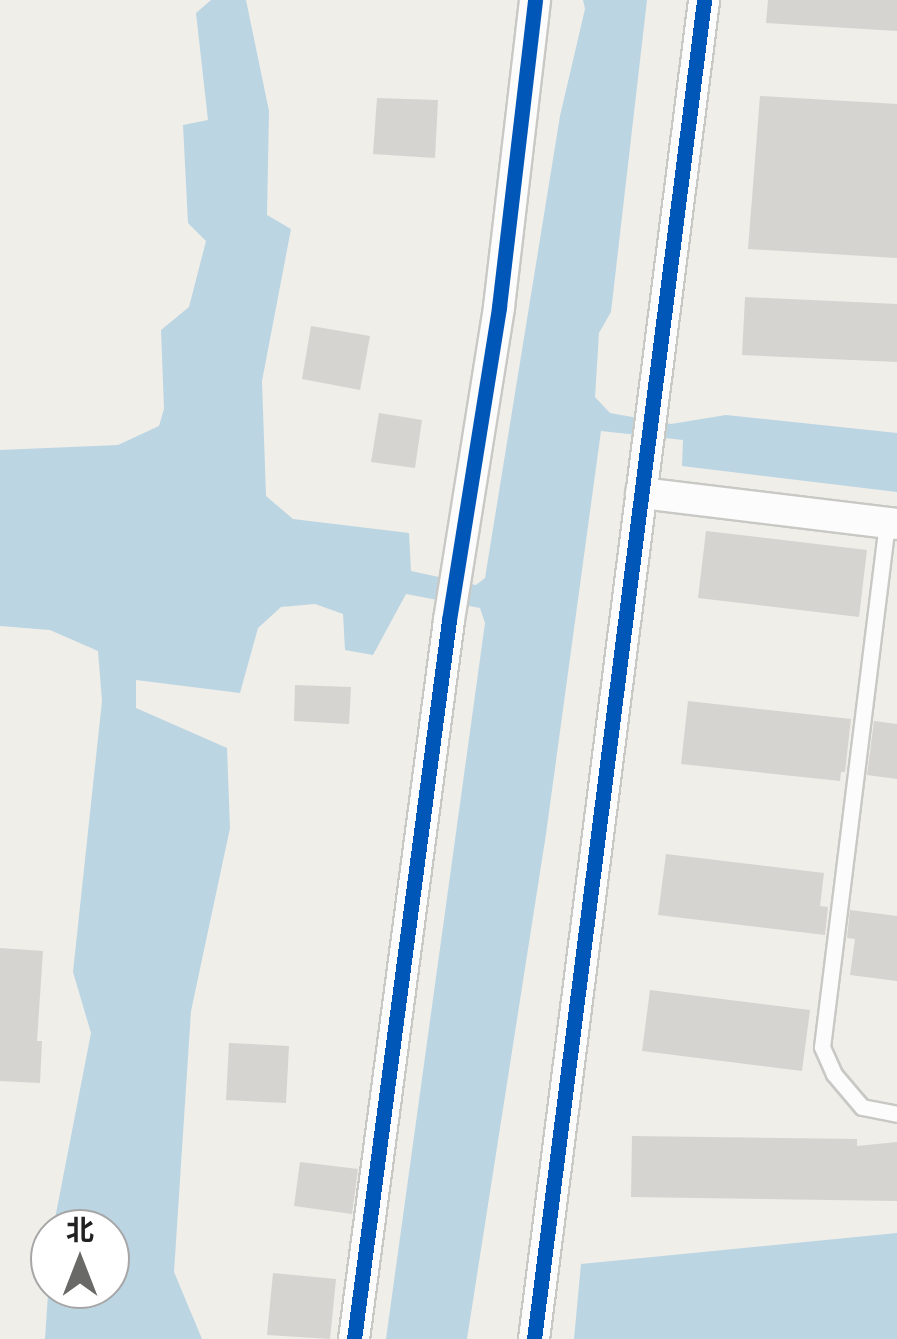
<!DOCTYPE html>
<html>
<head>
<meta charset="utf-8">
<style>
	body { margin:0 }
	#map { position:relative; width:897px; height:1339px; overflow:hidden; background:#efeee9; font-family:"Nunito Sans","Noto Sans SC",sans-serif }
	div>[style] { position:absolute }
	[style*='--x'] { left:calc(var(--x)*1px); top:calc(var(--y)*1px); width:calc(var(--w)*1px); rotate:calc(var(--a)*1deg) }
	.water>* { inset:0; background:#bcd5e3 }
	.building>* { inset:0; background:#d6d4d0 }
	.roads { filter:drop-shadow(2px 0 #c8c8c5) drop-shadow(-2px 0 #c8c8c5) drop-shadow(0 2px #c8c8c5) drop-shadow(0 -2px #c8c8c5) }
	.service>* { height:15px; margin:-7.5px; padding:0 7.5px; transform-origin:7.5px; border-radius:7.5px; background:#fdfcfc }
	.minor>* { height:30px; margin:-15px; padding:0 15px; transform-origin:15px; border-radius:15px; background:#fdfcfc }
	.cycleway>* { height:15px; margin:-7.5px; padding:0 7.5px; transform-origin:7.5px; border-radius:7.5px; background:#0057b8 }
	span { translate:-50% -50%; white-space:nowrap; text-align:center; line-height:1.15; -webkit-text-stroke:8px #fff; paint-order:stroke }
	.north { position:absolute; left:30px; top:1209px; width:100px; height:100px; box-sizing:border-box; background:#fff; border:2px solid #a6a6a6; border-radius:50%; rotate:0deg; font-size:28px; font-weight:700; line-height:40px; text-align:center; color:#212121 }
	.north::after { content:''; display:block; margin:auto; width:35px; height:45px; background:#696967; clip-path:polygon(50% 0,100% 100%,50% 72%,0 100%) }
</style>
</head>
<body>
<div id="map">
	<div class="water">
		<div style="clip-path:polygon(211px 0,246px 0,269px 111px,267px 215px,291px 229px,262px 381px,266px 496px,293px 519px,409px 533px,411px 571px,476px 585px,485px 578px,560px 116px,585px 9px,583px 0,647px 0,611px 312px,599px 333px,595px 397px,610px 413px,671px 424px,726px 415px,897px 433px,897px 492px,682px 466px,683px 440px,601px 431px,546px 834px,467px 1339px,386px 1339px,485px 623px,480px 608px,406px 594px,373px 655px,345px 650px,343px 614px,315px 604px,281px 607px,258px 628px,240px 693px,136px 680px,136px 708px,227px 748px,230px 828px,191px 1011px,174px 1272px,202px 1339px,45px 1339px,50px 1265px,50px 1289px,110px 1289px,110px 1229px,53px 1229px,91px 1033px,73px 972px,102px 701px,98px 651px,50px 630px,0 626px,0 450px,118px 445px,159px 426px,164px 409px,161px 330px,189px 307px,206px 241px,188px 223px,183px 125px,208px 120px,196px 13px)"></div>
		<div style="clip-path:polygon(897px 1233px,897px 1339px,574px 1339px,581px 1264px)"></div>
	</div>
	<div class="building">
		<div style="clip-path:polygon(768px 0,897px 0,897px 31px,766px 23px)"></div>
		<div style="clip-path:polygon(760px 96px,897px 104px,897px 258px,748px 249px)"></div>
		<div style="clip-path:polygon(377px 98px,438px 100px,435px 158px,373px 154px)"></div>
		<div style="clip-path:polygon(745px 297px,897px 304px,897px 362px,742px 355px)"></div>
		<div style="clip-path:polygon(311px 326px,370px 336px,360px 390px,302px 379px)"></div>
		<div style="clip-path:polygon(379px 413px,422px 420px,415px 468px,371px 462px)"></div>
		<div style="clip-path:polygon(706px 531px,867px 550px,859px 617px,698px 598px)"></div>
		<div style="clip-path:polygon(295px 685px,351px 687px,349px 724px,294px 721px)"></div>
		<div style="clip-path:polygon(688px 701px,851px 719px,845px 772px,841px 772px,840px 781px,681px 764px)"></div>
		<div style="clip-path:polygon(874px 721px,897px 724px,897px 779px,867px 775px)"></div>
		<div style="clip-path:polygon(666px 854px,824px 873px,820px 906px,828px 907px,825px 935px,658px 915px)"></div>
		<div style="clip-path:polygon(850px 910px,897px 916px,897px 981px,850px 975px,855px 939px,847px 938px)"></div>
		<div style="clip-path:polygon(0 948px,43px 951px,37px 1041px,42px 1041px,40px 1083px,0 1081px)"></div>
		<div style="clip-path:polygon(650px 990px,810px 1010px,802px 1071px,642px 1051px)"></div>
		<div style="clip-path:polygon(229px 1043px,289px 1046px,286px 1103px,226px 1100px)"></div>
		<div style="clip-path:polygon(632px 1136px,857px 1139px,857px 1146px,897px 1142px,897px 1201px,631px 1197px)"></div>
		<div style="clip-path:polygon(300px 1162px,358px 1169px,352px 1214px,294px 1206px)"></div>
		<div style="clip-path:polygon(273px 1273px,336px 1279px,330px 1339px,267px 1335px)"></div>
	</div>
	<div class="roads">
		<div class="service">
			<div style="--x:887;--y:523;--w:528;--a:97.07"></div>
			<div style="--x:822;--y:1047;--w:30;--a:66"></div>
			<div style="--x:834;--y:1074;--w:43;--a:49.7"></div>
			<div style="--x:862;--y:1107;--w:36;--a:11"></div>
		</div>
		<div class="minor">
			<div style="--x:641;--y:493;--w:258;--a:6.9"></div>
			<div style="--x:354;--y:1339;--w:725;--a:-82.47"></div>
			<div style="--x:449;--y:620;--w:317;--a:-80.9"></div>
			<div style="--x:499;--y:307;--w:309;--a:-83.3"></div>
			<div style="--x:534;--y:1339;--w:1350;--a:-82.76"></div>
		</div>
	</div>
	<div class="cycleway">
		<div style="--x:354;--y:1339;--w:725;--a:-82.47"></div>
		<div style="--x:449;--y:620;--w:317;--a:-80.9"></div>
		<div style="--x:499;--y:307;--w:309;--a:-83.3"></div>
		<div style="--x:534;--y:1339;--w:1350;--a:-82.76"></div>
	</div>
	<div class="north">北</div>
</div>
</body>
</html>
